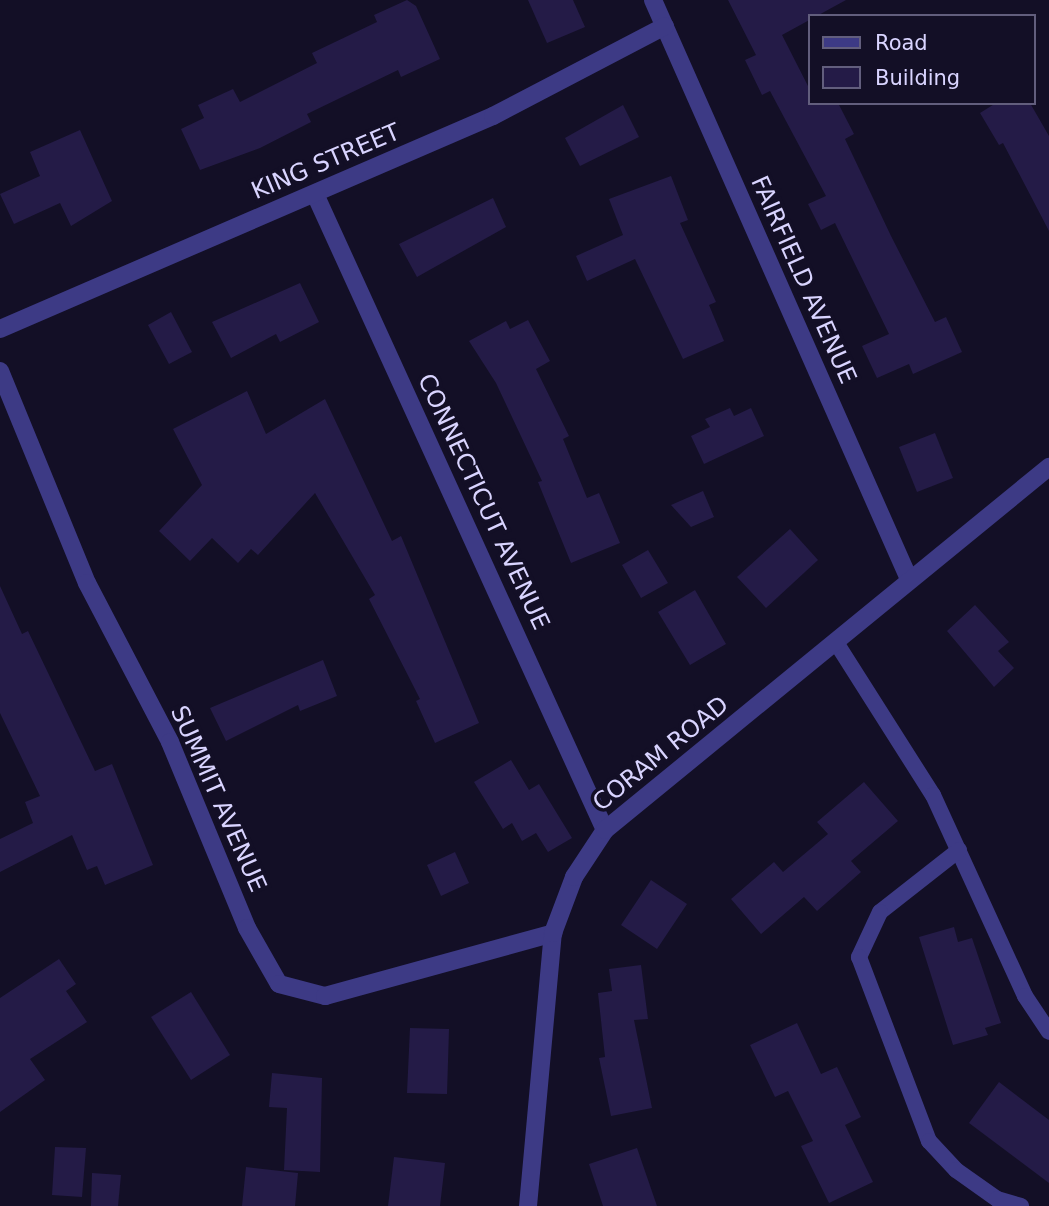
<!DOCTYPE html>
<html>
<head>
<meta charset="utf-8">
<style>
	body { margin:0 }
	#map { position:relative; width:1049px; height:1206px; overflow:hidden; background:#130f26; font-family:"DejaVu Sans",sans-serif }
	div>[style] { position:absolute }
	[style*='--x'] { left:calc(var(--x)*1px); top:calc(var(--y)*1px); width:calc(var(--w)*1px); rotate:calc(var(--a)*1deg) }
	.building>* { inset:0; background:#241b47 }
	.service>* { height:16px; margin:-8px; padding:0 8px; transform-origin:8px; border-radius:8px; background:#3d3a85 }
	.minor>* { height:18px; margin:-9px; padding:0 9px; transform-origin:9px; border-radius:9px; background:#3d3a85 }
	.tertiary>* { height:18px; margin:-9px; padding:0 9px; transform-origin:9px; border-radius:9px; background:#3d3a85 }
	span { translate:-50% -50%; white-space:nowrap; text-align:center; line-height:1.15; -webkit-text-stroke:7px #130f26; paint-order:stroke }
	.street-label { font-size:24px; color:#d9d4ff }
	.legend { position:absolute; left:808px; top:14px; width:228px; height:91px; box-sizing:border-box; background:#130f26; border:2px solid #625e7d; margin:0; padding:9px 12px; list-style:none; font-size:21px; color:#d9d4ff }
	.legend li { display:flex; align-items:center; gap:14px; height:35px }
	.legend b { width:35px; border:2px solid #625e7d }
</style>
</head>
<body>
<div id="map">
	<div class="building">
		<div style="clip-path:polygon(407px 0,416px 6px,440px 59px,401px 77px,398px 70px,307px 114px,311px 122px,260px 148px,200px 170px,181px 129px,204px 118px,198px 105px,233px 89px,240px 102px,317px 63px,312px 53px,377px 22px,374px 15px)"></div>
		<div style="clip-path:polygon(528px 0,573px 0,585px 27px,547px 43px)"></div>
		<div style="clip-path:polygon(728px 0,846px 0,782px 35px,809px 88px,809px 103px,838px 103px,854px 134px,845px 139px,891px 236px,935px 322px,946px 317px,962px 352px,913px 374px,909px 364px,877px 378px,862px 346px,889px 334px,835px 223px,821px 230px,808px 204px,826px 196px,770px 91px,762px 95px,745px 60px,756px 55px)"></div>
		<div style="clip-path:polygon(996px 103px,1030px 103px,1049px 136px,1049px 231px,1003px 143px,999px 145px,980px 113px)"></div>
		<div style="clip-path:polygon(623px 105px,639px 137px,580px 166px,565px 138px)"></div>
		<div style="clip-path:polygon(80px 130px,112px 201px,71px 226px,60px 203px,14px 224px,0 194px,40px 176px,30px 152px)"></div>
		<div style="clip-path:polygon(671px 176px,688px 220px,680px 223px,716px 302px,709px 305px,724px 341px,683px 359px,635px 259px,587px 281px,576px 256px,623px 235px,609px 199px)"></div>
		<div style="clip-path:polygon(493px 198px,506px 227px,417px 277px,399px 244px)"></div>
		<div style="clip-path:polygon(300px 283px,319px 322px,280px 342px,276px 334px,231px 358px,212px 322px)"></div>
		<div style="clip-path:polygon(171px 312px,192px 352px,169px 364px,148px 325px)"></div>
		<div style="clip-path:polygon(528px 320px,550px 361px,536px 369px,569px 436px,563px 439px,587px 498px,599px 493px,620px 543px,571px 563px,538px 482px,542px 481px,496px 383px,469px 341px,506px 321px,510px 329px)"></div>
		<div style="clip-path:polygon(247px 391px,266px 434px,325px 399px,392px 541px,401px 536px,479px 723px,435px 743px,416px 701px,420px 699px,369px 599px,375px 595px,315px 493px,258px 555px,251px 549px,238px 563px,212px 538px,190px 561px,159px 531px,202px 485px,173px 429px)"></div>
		<div style="clip-path:polygon(730px 408px,734px 416px,751px 408px,764px 436px,704px 464px,691px 436px,710px 427px,705px 419px)"></div>
		<div style="clip-path:polygon(935px 433px,953px 478px,917px 492px,899px 447px)"></div>
		<div style="clip-path:polygon(703px 491px,714px 517px,691px 527px,671px 505px)"></div>
		<div style="clip-path:polygon(790px 529px,818px 560px,766px 608px,737px 577px)"></div>
		<div style="clip-path:polygon(648px 550px,668px 583px,641px 598px,622px 565px)"></div>
		<div style="clip-path:polygon(0 586px,22px 634px,28px 631px,95px 771px,112px 764px,153px 865px,105px 885px,97px 866px,87px 870px,72px 835px,0 872px,0 839px,33px 823px,25px 802px,40px 796px,0 713px)"></div>
		<div style="clip-path:polygon(695px 590px,726px 644px,690px 665px,658px 612px)"></div>
		<div style="clip-path:polygon(975px 605px,1009px 642px,998px 651px,1014px 668px,994px 687px,947px 631px)"></div>
		<div style="clip-path:polygon(323px 660px,337px 696px,300px 711px,298px 705px,226px 741px,210px 708px)"></div>
		<div style="clip-path:polygon(511px 760px,529px 790px,539px 784px,572px 838px,548px 852px,536px 833px,522px 841px,512px 823px,503px 829px,474px 782px)"></div>
		<div style="clip-path:polygon(864px 782px,898px 821px,851px 861px,861px 872px,817px 911px,804px 897px,761px 934px,731px 899px,774px 862px,783px 872px,828px 834px,817px 822px)"></div>
		<div style="clip-path:polygon(455px 852px,469px 883px,441px 896px,427px 865px)"></div>
		<div style="clip-path:polygon(651px 880px,687px 904px,657px 949px,621px 925px)"></div>
		<div style="clip-path:polygon(954px 927px,958px 942px,972px 938px,1001px 1023px,985px 1028px,988px 1035px,953px 1045px,919px 937px)"></div>
		<div style="clip-path:polygon(59px 959px,76px 984px,66px 991px,87px 1022px,30px 1059px,45px 1080px,0 1112px,0 998px)"></div>
		<div style="clip-path:polygon(641px 965px,648px 1019px,634px 1020px,652px 1108px,611px 1116px,599px 1058px,605px 1057px,598px 993px,612px 991px,609px 969px)"></div>
		<div style="clip-path:polygon(191px 992px,230px 1055px,191px 1080px,151px 1017px)"></div>
		<div style="clip-path:polygon(797px 1023px,821px 1074px,837px 1067px,861px 1117px,845px 1125px,873px 1182px,829px 1203px,801px 1146px,813px 1141px,788px 1091px,775px 1097px,750px 1045px)"></div>
		<div style="clip-path:polygon(410px 1028px,449px 1029px,447px 1094px,407px 1093px)"></div>
		<div style="clip-path:polygon(272px 1073px,322px 1078px,320px 1172px,284px 1170px,287px 1108px,269px 1107px)"></div>
		<div style="clip-path:polygon(999px 1082px,1049px 1120px,1049px 1183px,969px 1123px)"></div>
		<div style="clip-path:polygon(55px 1147px,86px 1148px,82px 1197px,52px 1195px)"></div>
		<div style="clip-path:polygon(637px 1148px,657px 1206px,603px 1206px,589px 1164px)"></div>
		<div style="clip-path:polygon(394px 1157px,445px 1163px,440px 1206px,388px 1206px)"></div>
		<div style="clip-path:polygon(246px 1167px,298px 1173px,295px 1206px,242px 1206px)"></div>
		<div style="clip-path:polygon(92px 1173px,121px 1175px,118px 1206px,91px 1206px)"></div>
	</div>
	<div class="service">
		<div style="--x:837;--y:644;--w:179;--a:57.6"></div>
		<div style="--x:933;--y:795;--w:221;--a:65.4"></div>
		<div style="--x:1025;--y:996;--w:43;--a:56.3"></div>
		<div style="--x:959;--y:850;--w:100;--a:141.9"></div>
		<div style="--x:880;--y:912;--w:50;--a:115"></div>
		<div style="--x:859;--y:957;--w:197;--a:69.2"></div>
		<div style="--x:929;--y:1141;--w:40;--a:47"></div>
		<div style="--x:956;--y:1170;--w:50;--a:35.3"></div>
		<div style="--x:997;--y:1199;--w:25;--a:16"></div>
	</div>
	<div class="minor">
		<div style="--x:653;--y:0;--w:633;--a:66.15"></div>
		<div style="--x:315;--y:194;--w:699;--a:65.49"></div>
		<div style="--x:0;--y:329;--w:537;--a:-23.37"></div>
		<div style="--x:493;--y:116;--w:194;--a:-27.6"></div>
		<div style="--x:0;--y:371;--w:229;--a:67.7"></div>
		<div style="--x:87;--y:583;--w:179;--a:62.4"></div>
		<div style="--x:170;--y:742;--w:201;--a:67.5"></div>
		<div style="--x:247;--y:928;--w:64;--a:60.3"></div>
		<div style="--x:279;--y:984;--w:48;--a:14.6"></div>
		<div style="--x:325;--y:996;--w:237;--a:-15.4"></div>
	</div>
	<div class="tertiary">
		<div style="--x:528;--y:1206;--w:274;--a:-84.8"></div>
		<div style="--x:553;--y:933;--w:60;--a:-69.4"></div>
		<div style="--x:574;--y:877;--w:56;--a:-56.6"></div>
		<div style="--x:605;--y:830;--w:574;--a:-39.27"></div>
	</div>
	<div class="street-label">
		<span style="left:326px;top:162px;rotate:-23deg">KING STREET</span>
		<span style="left:803px;top:280px;rotate:66deg">FAIRFIELD AVENUE</span>
		<span style="left:483px;top:502px;rotate:65deg">CONNECTICUT AVENUE</span>
		<span style="left:661px;top:754px;rotate:-39deg">CORAM ROAD</span>
		<span style="left:218px;top:799px;rotate:66deg">SUMMIT AVENUE</span>
	</div>
	<ul class="legend">
	<li><b style="height:9px;background:#3d3a85"></b>Road</li>
	<li><b style="height:19px;background:#241b47"></b>Building</li>
	</ul>
</div>
</body>
</html>
